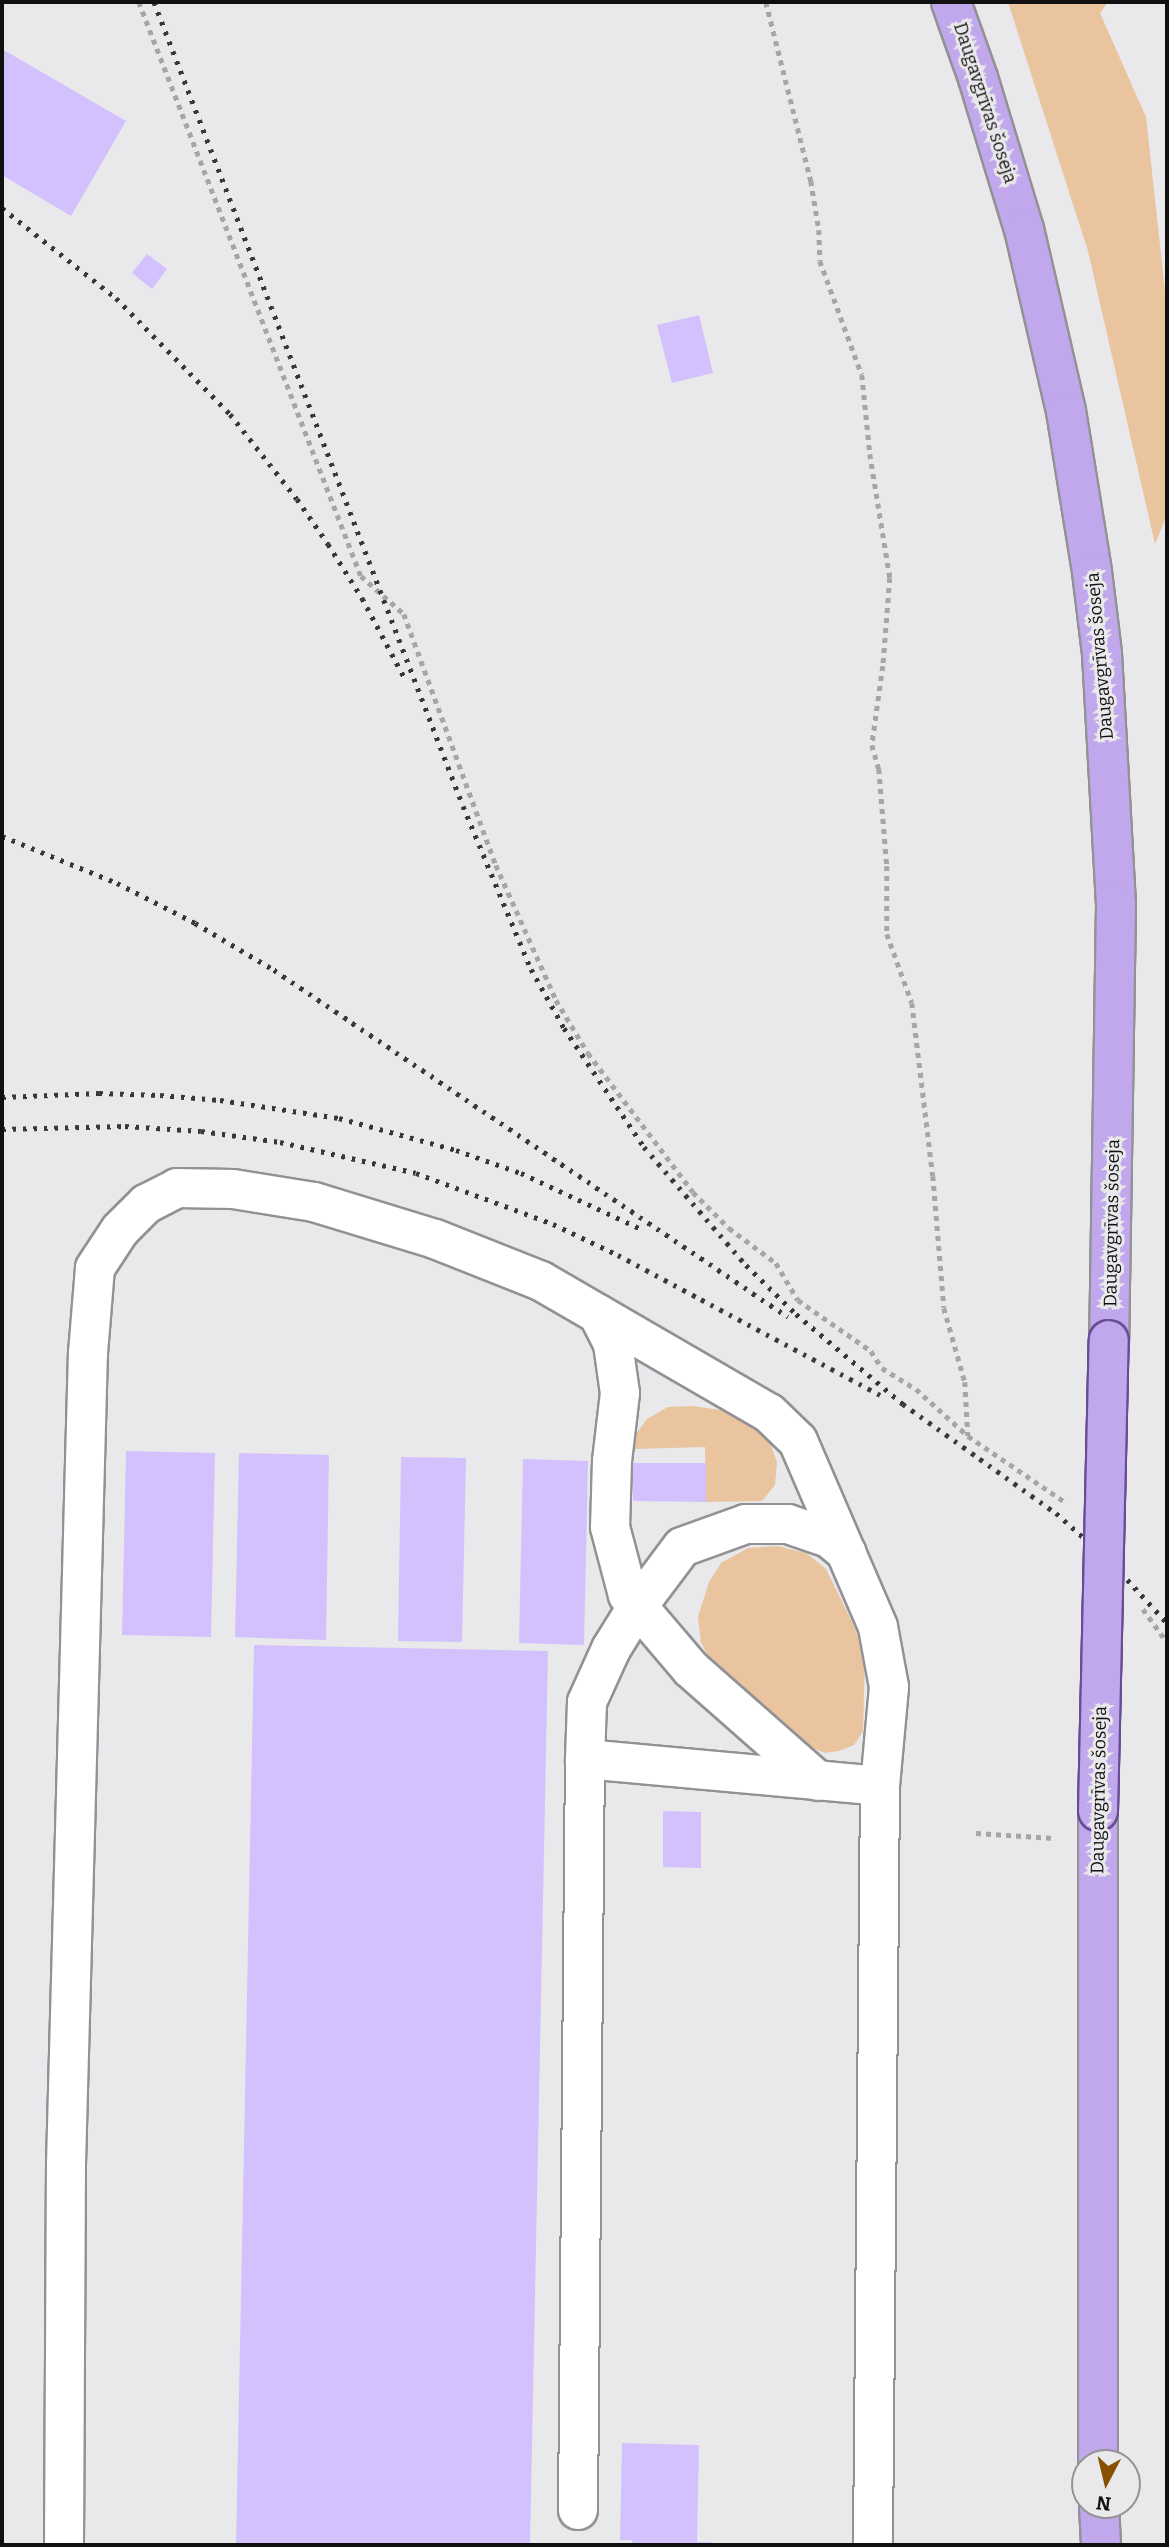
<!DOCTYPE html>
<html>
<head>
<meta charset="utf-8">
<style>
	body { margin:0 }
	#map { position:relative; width:1169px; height:2547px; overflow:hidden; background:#e9e8eb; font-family:Bitter,serif }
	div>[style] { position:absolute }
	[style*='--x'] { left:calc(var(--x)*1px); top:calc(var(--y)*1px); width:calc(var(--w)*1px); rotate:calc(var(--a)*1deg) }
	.green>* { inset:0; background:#e9c49f }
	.building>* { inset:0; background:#d3c1fd }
	.path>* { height:4.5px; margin-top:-2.25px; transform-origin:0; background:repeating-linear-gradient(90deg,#a6a5a8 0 5px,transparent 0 10px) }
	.roads { filter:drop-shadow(2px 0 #929194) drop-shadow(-2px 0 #929194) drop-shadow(0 2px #929194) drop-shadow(0 -2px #929194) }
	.minor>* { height:38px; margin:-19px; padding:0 19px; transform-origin:19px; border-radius:19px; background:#fff }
	.major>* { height:38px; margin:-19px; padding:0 19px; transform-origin:19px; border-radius:19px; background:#c1a7eb }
	.rail>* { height:5px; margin-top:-2.5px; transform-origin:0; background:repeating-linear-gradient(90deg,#393839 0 3.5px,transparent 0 10.5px) }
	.bridges { filter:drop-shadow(2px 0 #684c96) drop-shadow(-2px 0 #684c96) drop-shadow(0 2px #684c96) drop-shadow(0 -2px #684c96) }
	.major-bridge>* { height:38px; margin:-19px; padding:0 19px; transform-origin:19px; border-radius:19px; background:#c1a7eb }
	span { translate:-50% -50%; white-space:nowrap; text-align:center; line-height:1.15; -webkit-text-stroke:6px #e9e8eb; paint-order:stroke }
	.street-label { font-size:18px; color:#111011 }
	.frame { position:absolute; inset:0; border:4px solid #111011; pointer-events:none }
	.north { position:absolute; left:1071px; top:2449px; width:70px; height:70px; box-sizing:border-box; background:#e9e8eb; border:2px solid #939294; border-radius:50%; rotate:187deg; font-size:19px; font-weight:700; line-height:28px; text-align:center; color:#111011 }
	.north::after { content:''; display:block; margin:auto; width:24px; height:32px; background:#875100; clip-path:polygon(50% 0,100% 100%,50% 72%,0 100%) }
</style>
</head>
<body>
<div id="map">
	<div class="green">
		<div style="clip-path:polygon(1008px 2px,1108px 2px,1100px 13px,1146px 117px,1167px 309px,1167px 515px,1155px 544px,1088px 251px)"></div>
		<div style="clip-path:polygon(692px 1406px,735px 1412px,767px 1434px,777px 1462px,775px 1485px,762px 1501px,706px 1502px,705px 1447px,635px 1449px,633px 1438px,647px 1419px,668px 1407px)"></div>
		<div style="clip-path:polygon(777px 1546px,806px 1553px,826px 1569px,854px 1626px,865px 1658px,863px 1731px,854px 1745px,839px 1751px,825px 1753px,804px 1744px,714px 1665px,701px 1643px,698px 1617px,709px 1582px,721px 1563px,748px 1548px)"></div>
	</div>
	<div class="building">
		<div style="clip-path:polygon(2px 49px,126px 121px,71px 216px,2px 175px)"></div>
		<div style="clip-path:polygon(147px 254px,167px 269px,152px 289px,132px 273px)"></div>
		<div style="clip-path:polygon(699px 315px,713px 373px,672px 383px,657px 325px)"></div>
		<div style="clip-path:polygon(126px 1451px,215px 1453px,211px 1637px,122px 1635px)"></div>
		<div style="clip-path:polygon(239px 1453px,329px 1455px,326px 1640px,235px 1637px)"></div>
		<div style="clip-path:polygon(401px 1457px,466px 1458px,462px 1642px,398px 1641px)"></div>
		<div style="clip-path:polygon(523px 1459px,588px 1461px,584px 1645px,519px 1643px)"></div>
		<div style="clip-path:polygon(632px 1463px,706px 1463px,706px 1502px,633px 1501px)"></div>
		<div style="clip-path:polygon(254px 1645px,548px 1651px,530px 2545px,236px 2545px)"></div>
		<div style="clip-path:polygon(663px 1811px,701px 1812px,701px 1868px,663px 1867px)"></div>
		<div style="clip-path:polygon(622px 2443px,699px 2445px,697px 2542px,711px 2542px,711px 2545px,632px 2545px,632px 2540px,620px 2540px)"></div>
	</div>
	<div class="path">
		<div style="--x:139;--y:2;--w:615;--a:68.86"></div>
		<div style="--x:361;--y:576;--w:57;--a:41.5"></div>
		<div style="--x:404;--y:614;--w:267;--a:69.9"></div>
		<div style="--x:496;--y:865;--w:148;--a:66"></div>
		<div style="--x:556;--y:1000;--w:62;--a:58.9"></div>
		<div style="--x:588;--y:1053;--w:174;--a:52.9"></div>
		<div style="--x:693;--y:1192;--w:51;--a:45"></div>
		<div style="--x:729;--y:1228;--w:59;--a:36.7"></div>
		<div style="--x:776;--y:1263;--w:43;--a:59.3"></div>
		<div style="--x:798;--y:1300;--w:89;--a:34.9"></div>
		<div style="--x:871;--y:1351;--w:20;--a:57"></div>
		<div style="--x:882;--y:1368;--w:40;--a:32"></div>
		<div style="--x:916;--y:1389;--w:70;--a:42.1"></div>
		<div style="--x:968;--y:1436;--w:117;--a:34.2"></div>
		<div style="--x:766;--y:2;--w:185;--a:75.9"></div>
		<div style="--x:811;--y:181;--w:50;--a:80.7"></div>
		<div style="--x:819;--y:230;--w:31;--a:88"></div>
		<div style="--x:820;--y:261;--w:121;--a:69.8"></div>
		<div style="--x:862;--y:375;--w:79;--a:84.2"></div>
		<div style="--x:870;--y:454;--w:126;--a:80.8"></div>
		<div style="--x:890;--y:578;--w:88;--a:94.5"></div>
		<div style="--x:883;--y:666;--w:80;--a:97.9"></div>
		<div style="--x:872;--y:745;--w:25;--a:74"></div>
		<div style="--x:879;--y:769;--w:97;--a:85.3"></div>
		<div style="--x:887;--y:866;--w:68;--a:90"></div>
		<div style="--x:887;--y:934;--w:73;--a:70.1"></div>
		<div style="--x:912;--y:1003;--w:174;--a:83.1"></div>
		<div style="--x:933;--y:1176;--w:132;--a:85.2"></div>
		<div style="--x:944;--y:1308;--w:77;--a:74.2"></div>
		<div style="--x:965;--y:1382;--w:54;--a:86.8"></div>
		<div style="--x:1143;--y:1609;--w:41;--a:54"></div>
		<div style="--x:976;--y:1833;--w:78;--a:3.7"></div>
	</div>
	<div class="roads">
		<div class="minor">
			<div style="--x:598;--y:1314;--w:34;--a:63"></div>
			<div style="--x:613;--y:1344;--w:49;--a:81.9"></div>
			<div style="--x:620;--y:1393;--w:68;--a:96.7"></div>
			<div style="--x:612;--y:1461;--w:66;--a:91.7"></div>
			<div style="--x:610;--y:1527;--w:70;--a:75.2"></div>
			<div style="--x:628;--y:1595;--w:97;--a:49.6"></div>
			<div style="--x:691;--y:1669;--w:169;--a:41.4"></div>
			<div style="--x:585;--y:1759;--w:57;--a:-88"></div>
			<div style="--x:587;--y:1702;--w:58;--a:-65.6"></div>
			<div style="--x:611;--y:1649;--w:49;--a:-58.2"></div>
			<div style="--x:637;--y:1607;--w:75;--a:-53.1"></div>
			<div style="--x:682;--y:1547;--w:68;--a:-19.8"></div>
			<div style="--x:746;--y:1524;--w:42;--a:0"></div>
			<div style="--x:788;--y:1524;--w:43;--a:18.9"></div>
			<div style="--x:829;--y:1538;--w:23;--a:40"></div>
			<div style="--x:578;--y:2510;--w:751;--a:-89.47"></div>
			<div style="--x:585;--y:1759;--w:296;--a:5.2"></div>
			<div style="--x:880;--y:1786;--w:759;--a:90.53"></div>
			<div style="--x:64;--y:2545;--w:381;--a:-89.7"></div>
			<div style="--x:66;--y:2164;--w:811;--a:-88.45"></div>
			<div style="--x:88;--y:1353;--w:85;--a:-85.3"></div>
			<div style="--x:95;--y:1268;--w:45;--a:-56.7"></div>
			<div style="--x:120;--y:1230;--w:37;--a:-45"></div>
			<div style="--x:146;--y:1204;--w:35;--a:-27"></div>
			<div style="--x:177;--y:1188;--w:56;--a:1"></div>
			<div style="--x:233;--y:1189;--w:82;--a:9.1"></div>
			<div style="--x:314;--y:1202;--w:127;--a:17"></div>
			<div style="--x:435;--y:1239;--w:114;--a:21.6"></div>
			<div style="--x:541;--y:1281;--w:263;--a:30.1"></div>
			<div style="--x:769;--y:1413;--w:40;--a:44"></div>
			<div style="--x:798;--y:1441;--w:202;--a:66.7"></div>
			<div style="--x:878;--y:1627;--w:61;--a:79.6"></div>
			<div style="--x:889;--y:1687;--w:99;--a:95.2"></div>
		</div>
		<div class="major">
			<div style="--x:951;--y:2;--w:81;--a:70.4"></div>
			<div style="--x:978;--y:78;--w:158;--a:73.1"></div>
			<div style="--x:1024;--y:229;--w:187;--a:77"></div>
			<div style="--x:1066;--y:411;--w:163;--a:80.8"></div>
			<div style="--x:1092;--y:572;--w:83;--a:83"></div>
			<div style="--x:1102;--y:654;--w:251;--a:86.8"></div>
			<div style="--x:1116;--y:905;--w:435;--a:90.9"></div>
			<div style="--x:1098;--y:1811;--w:652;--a:90"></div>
			<div style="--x:1099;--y:2505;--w:40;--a:87.1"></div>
		</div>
	</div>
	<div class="rail">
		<div style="--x:154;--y:2;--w:861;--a:68.98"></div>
		<div style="--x:463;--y:806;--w:177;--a:67.4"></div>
		<div style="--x:531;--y:969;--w:68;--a:60.8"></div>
		<div style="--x:564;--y:1028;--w:143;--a:56.1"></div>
		<div style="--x:644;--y:1147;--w:156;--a:49.2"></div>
		<div style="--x:746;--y:1265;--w:70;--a:44.4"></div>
		<div style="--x:796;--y:1314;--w:140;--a:40.1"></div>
		<div style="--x:903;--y:1404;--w:188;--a:35.5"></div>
		<div style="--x:1056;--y:1513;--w:76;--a:41.8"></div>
		<div style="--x:1113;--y:1564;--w:80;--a:47.5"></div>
		<div style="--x:2;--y:208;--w:145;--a:38.3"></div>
		<div style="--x:116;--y:298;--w:163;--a:45.5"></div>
		<div style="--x:230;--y:414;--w:108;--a:51.8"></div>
		<div style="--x:297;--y:499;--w:55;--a:55.4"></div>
		<div style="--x:328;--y:544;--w:64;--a:57.8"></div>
		<div style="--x:362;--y:598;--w:92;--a:62"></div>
		<div style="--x:2;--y:836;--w:124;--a:22.2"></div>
		<div style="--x:117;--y:883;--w:88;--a:27.1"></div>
		<div style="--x:195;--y:923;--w:92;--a:30.7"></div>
		<div style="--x:274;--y:970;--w:620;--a:34.02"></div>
		<div style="--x:2;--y:1097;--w:97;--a:-2.4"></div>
		<div style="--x:99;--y:1093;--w:61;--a:1.9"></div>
		<div style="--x:160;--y:1095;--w:60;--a:4.8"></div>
		<div style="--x:220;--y:1100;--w:120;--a:8.6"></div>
		<div style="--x:339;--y:1118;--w:121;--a:15.3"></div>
		<div style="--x:456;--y:1150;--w:69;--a:19.5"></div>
		<div style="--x:521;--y:1173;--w:132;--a:25"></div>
		<div style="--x:2;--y:1129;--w:123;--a:-1.4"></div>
		<div style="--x:125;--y:1126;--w:76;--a:3.8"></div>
		<div style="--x:201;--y:1131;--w:80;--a:7.9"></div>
		<div style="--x:280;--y:1142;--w:139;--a:12.8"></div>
		<div style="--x:416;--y:1173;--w:146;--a:20.4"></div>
		<div style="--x:553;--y:1224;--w:72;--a:25.5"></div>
		<div style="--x:618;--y:1255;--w:297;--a:28.1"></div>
	</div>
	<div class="bridges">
		<div class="major-bridge">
			<div style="--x:1098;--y:1811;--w:471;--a:-88.7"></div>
		</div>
	</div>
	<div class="street-label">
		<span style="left:985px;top:103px;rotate:72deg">Daugavgrīvas šoseja</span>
		<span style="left:1100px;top:656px;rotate:-95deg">Daugavgrīvas šoseja</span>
		<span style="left:1112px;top:1223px;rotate:-89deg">Daugavgrīvas šoseja</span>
		<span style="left:1099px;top:1790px;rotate:-89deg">Daugavgrīvas šoseja</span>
	</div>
	<div class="frame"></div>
	<div class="north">N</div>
</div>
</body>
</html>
